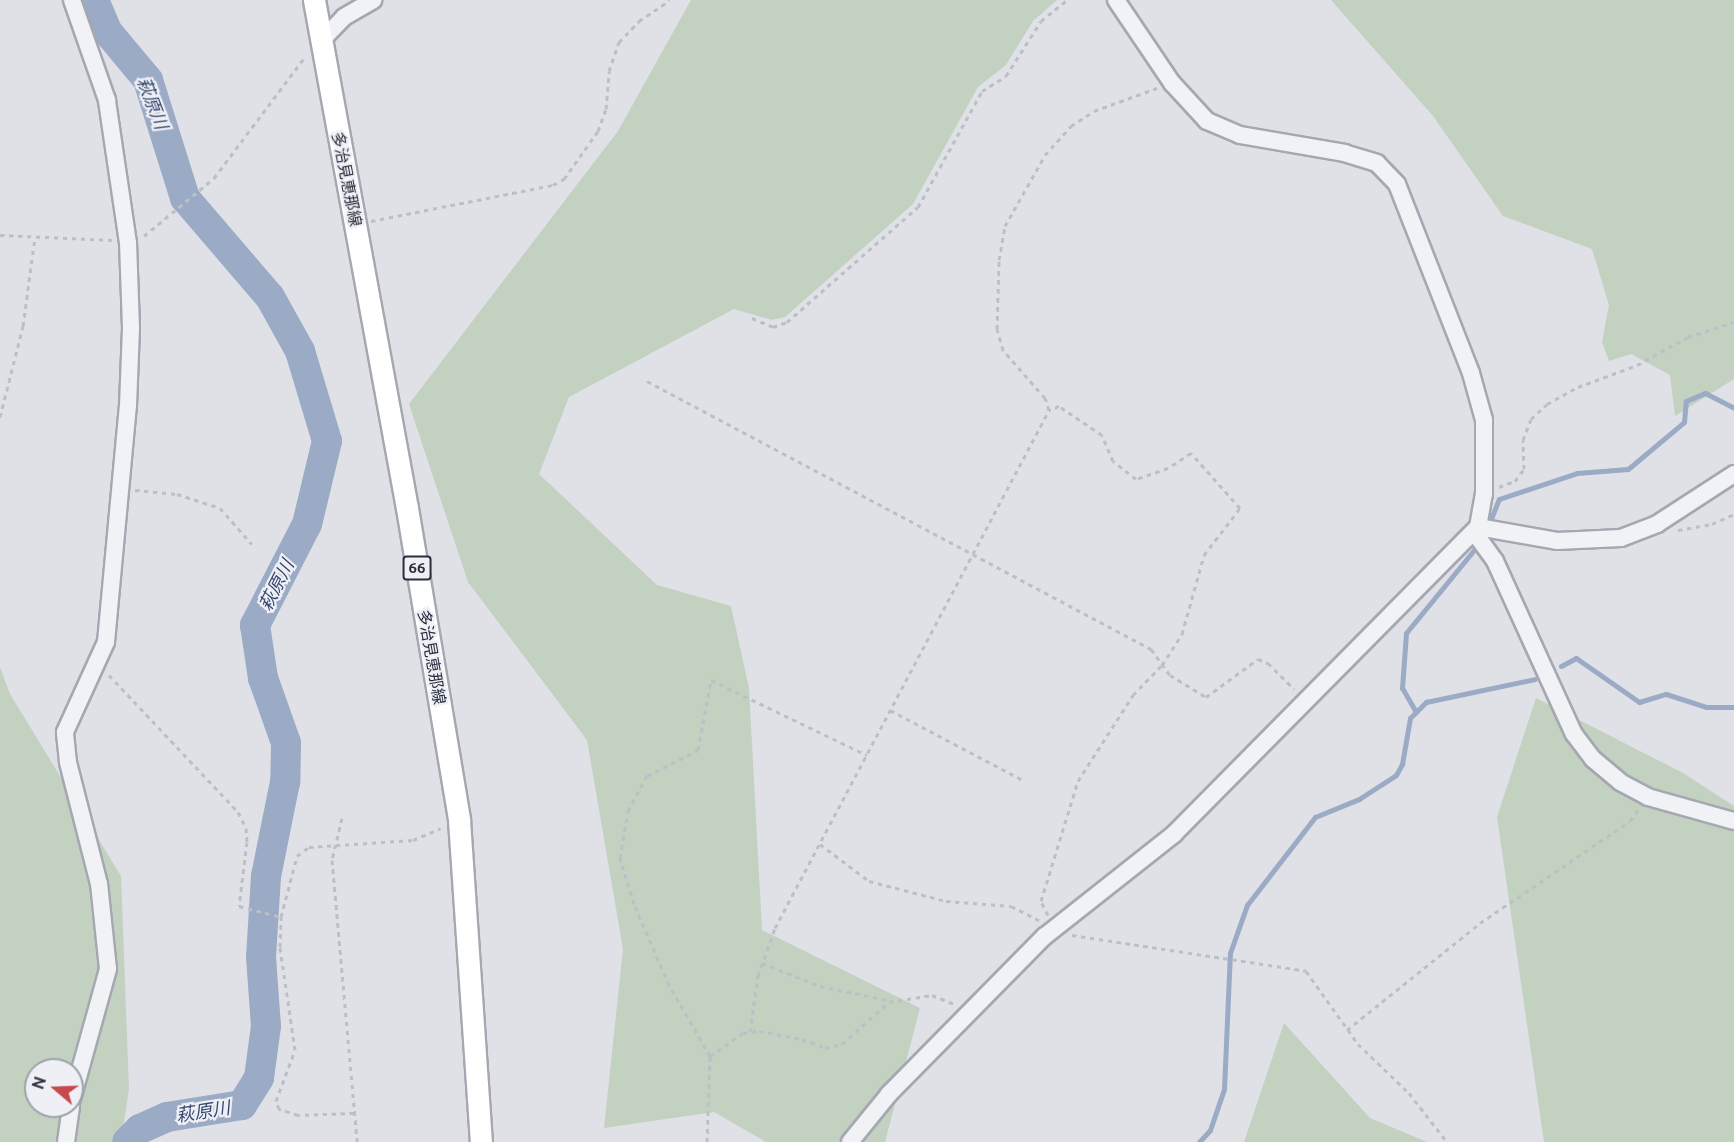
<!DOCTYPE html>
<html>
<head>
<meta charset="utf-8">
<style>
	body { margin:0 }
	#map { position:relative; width:1734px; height:1142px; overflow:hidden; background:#dfe1e7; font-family:Ubuntu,"Noto Sans JP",sans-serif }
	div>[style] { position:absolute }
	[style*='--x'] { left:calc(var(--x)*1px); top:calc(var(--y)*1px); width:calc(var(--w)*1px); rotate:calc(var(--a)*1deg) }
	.green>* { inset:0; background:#c2d1c0 }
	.stream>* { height:5px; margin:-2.5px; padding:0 2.5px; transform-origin:2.5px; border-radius:2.5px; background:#9baac5 }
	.river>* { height:30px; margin:-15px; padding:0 15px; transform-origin:15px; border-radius:15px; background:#9baac5 }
	.path>* { height:3px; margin-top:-1.5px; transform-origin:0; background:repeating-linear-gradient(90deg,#bdbfc6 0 4.5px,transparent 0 9px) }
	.roads { filter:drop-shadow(2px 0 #a5a7b1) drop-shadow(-2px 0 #a5a7b1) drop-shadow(0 2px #a5a7b1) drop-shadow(0 -2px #a5a7b1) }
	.minor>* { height:16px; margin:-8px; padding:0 8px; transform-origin:8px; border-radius:8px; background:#f1f2f6 }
	.major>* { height:21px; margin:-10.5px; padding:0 10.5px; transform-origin:10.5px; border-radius:10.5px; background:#fff }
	span { translate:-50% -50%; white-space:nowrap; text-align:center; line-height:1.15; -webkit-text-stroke:4.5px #eef0f5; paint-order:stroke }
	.shield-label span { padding:2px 4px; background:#eef0f5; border:2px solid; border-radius:4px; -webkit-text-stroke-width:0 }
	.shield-label { font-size:15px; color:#292d3d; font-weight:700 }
	.street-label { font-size:16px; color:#292d3d }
	.water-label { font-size:18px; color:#35476f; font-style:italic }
	.north { position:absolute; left:24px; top:1058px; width:60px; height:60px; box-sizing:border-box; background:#eef0f5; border:2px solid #9fa2ab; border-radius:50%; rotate:289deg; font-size:16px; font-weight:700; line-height:24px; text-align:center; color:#292d3d }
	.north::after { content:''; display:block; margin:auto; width:21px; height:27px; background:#c64a4d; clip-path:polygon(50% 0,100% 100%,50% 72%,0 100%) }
</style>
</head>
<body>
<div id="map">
	<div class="green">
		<div style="clip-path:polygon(691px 0,1057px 0,1033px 21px,1006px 65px,978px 87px,913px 204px,785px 317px,772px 320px,734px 309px,569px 397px,539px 474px,657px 585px,731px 606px,749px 688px,762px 930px,920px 1008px,885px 1142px,766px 1142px,714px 1112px,604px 1128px,623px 949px,587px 740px,468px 582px,409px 404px,618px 131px)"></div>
		<div style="clip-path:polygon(1331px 0,1734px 0,1734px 379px,1675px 416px,1670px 375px,1631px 354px,1609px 361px,1602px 342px,1609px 305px,1592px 249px,1503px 216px,1433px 116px)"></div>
		<div style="clip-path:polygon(evenodd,0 667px,10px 694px,121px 876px,129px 1089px,121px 1142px,0 1142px,0 667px,36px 1070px,72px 1070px,72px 1106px,36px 1106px,36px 1070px)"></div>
		<div style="clip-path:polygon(1536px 698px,1683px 773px,1734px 806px,1734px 1142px,1544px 1142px,1497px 817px)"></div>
		<div style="clip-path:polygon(1284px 1023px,1370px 1118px,1427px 1142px,1244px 1142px)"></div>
	</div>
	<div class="stream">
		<div style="--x:1488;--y:526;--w:29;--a:-68"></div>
		<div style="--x:1499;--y:499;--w:82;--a:-18.4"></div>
		<div style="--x:1577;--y:473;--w:51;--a:-4.5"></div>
		<div style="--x:1628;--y:469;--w:73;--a:-40"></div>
		<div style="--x:1684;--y:422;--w:21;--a:-85"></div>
		<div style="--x:1686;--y:401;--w:21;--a:-23"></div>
		<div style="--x:1705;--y:393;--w:33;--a:27"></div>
		<div style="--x:1561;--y:666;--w:17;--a:-28"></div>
		<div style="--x:1576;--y:658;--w:77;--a:34.9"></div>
		<div style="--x:1639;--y:702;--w:28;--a:-17"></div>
		<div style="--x:1666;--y:694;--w:42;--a:18"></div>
		<div style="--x:1706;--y:707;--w:28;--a:0"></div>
		<div style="--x:1416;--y:712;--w:28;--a:-120"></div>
		<div style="--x:1402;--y:688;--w:55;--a:-85.8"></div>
		<div style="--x:1406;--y:633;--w:114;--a:-50.7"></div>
		<div style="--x:1199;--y:1142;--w:16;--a:-47"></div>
		<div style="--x:1210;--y:1130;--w:43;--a:-71.1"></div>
		<div style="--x:1224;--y:1089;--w:136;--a:-87.5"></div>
		<div style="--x:1230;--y:953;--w:51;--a:-70.5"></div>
		<div style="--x:1247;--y:905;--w:111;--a:-52.3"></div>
		<div style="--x:1315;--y:817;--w:48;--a:-22.2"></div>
		<div style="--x:1359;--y:799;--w:44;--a:-33"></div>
		<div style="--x:1396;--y:775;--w:13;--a:-61"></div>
		<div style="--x:1402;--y:764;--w:47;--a:-80.1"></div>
		<div style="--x:1410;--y:718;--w:23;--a:-45"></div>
		<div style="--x:1426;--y:702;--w:111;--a:-11.9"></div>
	</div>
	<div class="river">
		<div style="--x:94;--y:0;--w:34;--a:67"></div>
		<div style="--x:107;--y:31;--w:64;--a:50.1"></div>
		<div style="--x:148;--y:80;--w:124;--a:72.6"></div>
		<div style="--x:185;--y:198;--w:130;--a:49.4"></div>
		<div style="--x:270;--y:297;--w:62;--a:60.9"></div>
		<div style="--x:300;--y:351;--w:94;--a:73.3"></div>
		<div style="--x:327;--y:441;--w:85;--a:103.5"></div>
		<div style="--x:307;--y:524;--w:114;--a:117.2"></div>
		<div style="--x:255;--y:625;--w:54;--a:81.4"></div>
		<div style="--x:263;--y:678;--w:69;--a:70.5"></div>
		<div style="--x:286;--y:743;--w:39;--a:91"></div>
		<div style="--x:285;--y:782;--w:96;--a:101.4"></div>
		<div style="--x:266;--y:876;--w:81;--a:93.5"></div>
		<div style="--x:261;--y:957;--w:69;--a:85.9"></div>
		<div style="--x:266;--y:1026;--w:52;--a:97.7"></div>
		<div style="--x:259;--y:1078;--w:32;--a:122"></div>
		<div style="--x:242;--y:1105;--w:76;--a:170.9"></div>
		<div style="--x:167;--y:1117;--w:30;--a:156"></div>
		<div style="--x:140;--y:1129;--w:18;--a:135"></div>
	</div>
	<div class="path">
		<div style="--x:371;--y:221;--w:186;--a:-11.2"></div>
		<div style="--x:553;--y:185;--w:13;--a:-29"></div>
		<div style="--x:564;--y:179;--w:59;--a:-54.7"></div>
		<div style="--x:598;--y:131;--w:23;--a:-70"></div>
		<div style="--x:606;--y:109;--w:38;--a:-85"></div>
		<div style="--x:609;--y:71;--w:31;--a:-71"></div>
		<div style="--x:619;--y:42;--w:29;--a:-46"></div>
		<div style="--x:639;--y:21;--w:37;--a:-34"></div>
		<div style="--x:0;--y:235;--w:112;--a:2.6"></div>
		<div style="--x:144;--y:236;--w:91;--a:-39.6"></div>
		<div style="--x:214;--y:178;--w:151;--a:-53.1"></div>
		<div style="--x:752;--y:318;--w:23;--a:23"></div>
		<div style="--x:773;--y:327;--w:15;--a:-20"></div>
		<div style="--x:787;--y:322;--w:174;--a:-41.3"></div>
		<div style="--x:918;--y:207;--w:132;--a:-61.1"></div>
		<div style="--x:982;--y:91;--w:28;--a:-32"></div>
		<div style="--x:1006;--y:76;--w:65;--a:-57.5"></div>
		<div style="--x:1041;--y:21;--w:33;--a:-39"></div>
		<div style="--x:647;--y:381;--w:571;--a:28"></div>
		<div style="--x:1151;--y:649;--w:32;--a:54"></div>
		<div style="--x:1170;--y:675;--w:42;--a:31.4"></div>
		<div style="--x:1206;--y:697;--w:64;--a:-36.2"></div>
		<div style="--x:1258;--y:659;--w:11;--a:22"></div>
		<div style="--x:1268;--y:663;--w:37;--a:45"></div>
		<div style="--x:0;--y:417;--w:94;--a:-75.8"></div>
		<div style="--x:23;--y:326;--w:90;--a:-82.3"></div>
		<div style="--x:1499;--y:487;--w:17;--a:-21"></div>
		<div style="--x:1515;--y:481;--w:15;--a:-53"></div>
		<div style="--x:1524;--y:469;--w:29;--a:-92"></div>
		<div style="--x:1523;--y:440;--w:22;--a:-69"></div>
		<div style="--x:1531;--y:419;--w:22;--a:-43"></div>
		<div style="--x:1547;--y:404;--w:35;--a:-29"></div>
		<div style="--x:1578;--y:387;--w:63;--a:-20.4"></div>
		<div style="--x:1637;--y:365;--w:58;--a:-28.8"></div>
		<div style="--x:1688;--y:337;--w:48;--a:-18.1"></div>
		<div style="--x:135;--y:490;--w:42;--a:5.4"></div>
		<div style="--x:177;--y:494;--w:45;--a:18"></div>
		<div style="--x:220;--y:508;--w:48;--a:48.4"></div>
		<div style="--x:1678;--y:530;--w:35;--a:-10"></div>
		<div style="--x:1712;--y:524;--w:24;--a:-24"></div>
		<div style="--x:109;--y:675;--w:188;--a:46.7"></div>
		<div style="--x:238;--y:812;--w:18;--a:63"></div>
		<div style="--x:246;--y:828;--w:14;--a:86"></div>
		<div style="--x:247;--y:842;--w:64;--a:97.1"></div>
		<div style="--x:239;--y:906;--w:43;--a:14.7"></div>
		<div style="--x:890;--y:710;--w:150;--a:27.8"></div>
		<div style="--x:342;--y:818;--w:43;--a:103.4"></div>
		<div style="--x:332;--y:860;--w:283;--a:84.9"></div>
		<div style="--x:820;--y:844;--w:61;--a:37.1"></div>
		<div style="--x:869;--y:881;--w:80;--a:14.6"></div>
		<div style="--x:946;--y:901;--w:65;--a:4.4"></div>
		<div style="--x:1011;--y:906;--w:33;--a:27"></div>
		<div style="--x:1048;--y:915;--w:16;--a:-117"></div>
		<div style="--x:1041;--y:901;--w:126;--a:-72.9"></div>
		<div style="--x:1078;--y:781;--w:102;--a:-57.4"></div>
		<div style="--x:1133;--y:695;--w:42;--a:-46"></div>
		<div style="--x:1162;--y:665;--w:37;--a:-57"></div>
		<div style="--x:1182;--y:634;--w:82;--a:-74.4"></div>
		<div style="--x:1204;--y:555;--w:59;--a:-52.5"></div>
		<div style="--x:1240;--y:508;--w:74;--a:-131.7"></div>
		<div style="--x:1191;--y:453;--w:27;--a:147"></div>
		<div style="--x:1168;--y:468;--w:34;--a:161"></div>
		<div style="--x:1136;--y:479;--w:29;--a:-142"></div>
		<div style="--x:1113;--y:461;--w:28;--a:-113"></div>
		<div style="--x:1102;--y:435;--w:52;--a:-146"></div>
		<div style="--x:1059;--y:406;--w:11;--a:158"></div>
		<div style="--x:1072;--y:935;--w:237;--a:8.7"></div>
		<div style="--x:1306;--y:971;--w:90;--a:54.5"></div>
		<div style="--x:1358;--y:1044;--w:71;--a:43.9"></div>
		<div style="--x:1409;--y:1093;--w:62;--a:52.2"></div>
		<div style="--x:762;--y:963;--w:62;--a:21.6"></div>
		<div style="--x:820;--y:986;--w:74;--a:11.8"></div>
		<div style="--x:1347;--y:1030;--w:171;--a:-38.8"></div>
		<div style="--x:1480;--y:923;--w:181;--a:-34.2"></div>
		<div style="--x:1630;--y:821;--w:14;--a:-54"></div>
		<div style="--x:750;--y:1032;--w:57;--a:-81.9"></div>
		<div style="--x:758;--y:976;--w:51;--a:-70.5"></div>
		<div style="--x:775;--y:928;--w:586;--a:-62.12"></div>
		<div style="--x:1049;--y:410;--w:13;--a:-108"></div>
		<div style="--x:1045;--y:398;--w:64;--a:-131.2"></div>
		<div style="--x:1003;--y:350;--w:22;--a:-106"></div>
		<div style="--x:997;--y:329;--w:69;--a:-88.3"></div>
		<div style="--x:999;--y:260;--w:35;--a:-80"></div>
		<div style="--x:1005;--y:226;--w:81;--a:-60.6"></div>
		<div style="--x:1045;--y:155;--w:39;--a:-48"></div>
		<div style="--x:1071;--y:126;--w:27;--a:-33"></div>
		<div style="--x:1094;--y:111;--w:67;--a:-20.1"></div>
		<div style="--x:710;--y:1056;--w:82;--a:-120"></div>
		<div style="--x:669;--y:985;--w:88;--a:-113.4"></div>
		<div style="--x:634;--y:904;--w:48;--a:-106.9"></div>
		<div style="--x:620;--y:858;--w:48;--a:-80.3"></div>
		<div style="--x:628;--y:811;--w:40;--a:-62"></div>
		<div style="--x:647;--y:776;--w:57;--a:-27"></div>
		<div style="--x:698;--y:750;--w:71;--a:-79.5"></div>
		<div style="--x:711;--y:680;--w:173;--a:25.7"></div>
		<div style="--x:354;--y:1113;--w:56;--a:178"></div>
		<div style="--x:298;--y:1115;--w:20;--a:-162"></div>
		<div style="--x:279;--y:1109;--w:9;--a:-111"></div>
		<div style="--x:276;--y:1101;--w:54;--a:-69.6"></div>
		<div style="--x:295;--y:1050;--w:104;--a:-98.3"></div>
		<div style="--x:280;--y:947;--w:30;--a:-88"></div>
		<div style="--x:281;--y:917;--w:63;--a:-75.3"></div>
		<div style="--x:297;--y:856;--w:15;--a:-37"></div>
		<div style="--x:309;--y:847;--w:104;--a:-3.9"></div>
		<div style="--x:413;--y:840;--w:30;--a:-23"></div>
		<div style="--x:707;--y:1142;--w:86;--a:-88"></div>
		<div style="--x:710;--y:1056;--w:40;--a:-34.9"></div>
		<div style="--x:743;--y:1033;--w:16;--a:-7"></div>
		<div style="--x:759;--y:1031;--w:44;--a:10.5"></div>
		<div style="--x:802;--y:1039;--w:25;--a:21"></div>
		<div style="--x:825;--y:1048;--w:17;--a:-13"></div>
		<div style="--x:842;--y:1044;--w:63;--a:-41.8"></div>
		<div style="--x:889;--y:1002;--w:44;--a:-9.2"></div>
		<div style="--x:932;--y:995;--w:24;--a:22"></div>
	</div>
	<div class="roads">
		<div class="minor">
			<div style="--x:321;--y:41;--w:33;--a:-46"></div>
			<div style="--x:344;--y:17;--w:34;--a:-30"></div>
			<div style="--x:1478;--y:527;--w:80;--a:10"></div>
			<div style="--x:1557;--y:541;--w:64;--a:-2.7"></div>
			<div style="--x:1621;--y:538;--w:39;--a:-21"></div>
			<div style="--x:1657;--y:524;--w:92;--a:-33"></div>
			<div style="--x:1474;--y:532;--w:36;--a:54"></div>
			<div style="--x:1495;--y:561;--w:190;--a:65.5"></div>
			<div style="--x:1574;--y:734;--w:31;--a:53"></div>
			<div style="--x:1593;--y:759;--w:35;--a:40"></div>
			<div style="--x:1620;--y:782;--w:32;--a:28"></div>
			<div style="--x:1648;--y:797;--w:89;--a:15.6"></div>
			<div style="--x:72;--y:1099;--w:135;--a:-74.5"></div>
			<div style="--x:108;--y:969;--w:85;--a:-96"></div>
			<div style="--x:99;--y:884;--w:126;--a:-104.3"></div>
			<div style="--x:68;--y:762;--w:30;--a:-96"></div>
			<div style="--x:65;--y:732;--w:99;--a:-65.5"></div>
			<div style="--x:106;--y:642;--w:237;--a:-84.7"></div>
			<div style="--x:128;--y:406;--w:78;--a:-87.8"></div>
			<div style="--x:131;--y:328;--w:85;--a:-92"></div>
			<div style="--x:128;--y:243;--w:145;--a:-98.4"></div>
			<div style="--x:107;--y:100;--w:106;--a:-109.3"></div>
			<div style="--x:66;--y:1142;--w:36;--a:-82"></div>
			<div style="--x:850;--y:1142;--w:62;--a:-50.9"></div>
			<div style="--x:889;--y:1094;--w:222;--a:-45.4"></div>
			<div style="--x:1045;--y:936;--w:164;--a:-38.3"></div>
			<div style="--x:1174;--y:834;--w:432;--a:-45.3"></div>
			<div style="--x:1478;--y:527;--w:34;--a:-80"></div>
			<div style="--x:1484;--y:494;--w:74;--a:-90"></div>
			<div style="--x:1484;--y:420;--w:49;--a:-105.5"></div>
			<div style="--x:1471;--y:373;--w:203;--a:-111.4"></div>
			<div style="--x:1397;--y:184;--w:29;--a:-134"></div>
			<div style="--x:1377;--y:163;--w:34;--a:-163"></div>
			<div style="--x:1345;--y:153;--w:107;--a:-170.3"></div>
			<div style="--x:1240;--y:135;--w:36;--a:-157"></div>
			<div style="--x:1207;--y:121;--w:52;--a:-132.6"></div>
			<div style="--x:1172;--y:83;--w:100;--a:-124"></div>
		</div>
		<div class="major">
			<div style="--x:314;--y:0;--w:516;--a:79.63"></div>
			<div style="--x:407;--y:508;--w:316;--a:80.5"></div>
			<div style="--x:459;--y:820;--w:323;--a:86.1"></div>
		</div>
	</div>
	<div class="shield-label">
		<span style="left:417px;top:568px">66</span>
	</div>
	<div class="street-label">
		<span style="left:347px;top:179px;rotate:79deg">多治見恵那線</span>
		<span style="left:432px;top:657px;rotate:80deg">多治見恵那線</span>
	</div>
	<div class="water-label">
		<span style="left:153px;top:103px;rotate:69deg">萩原川</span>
		<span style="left:276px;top:585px;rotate:-63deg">萩原川</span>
		<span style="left:203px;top:1111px;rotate:-9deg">萩原川</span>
	</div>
	<div class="north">N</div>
</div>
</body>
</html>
